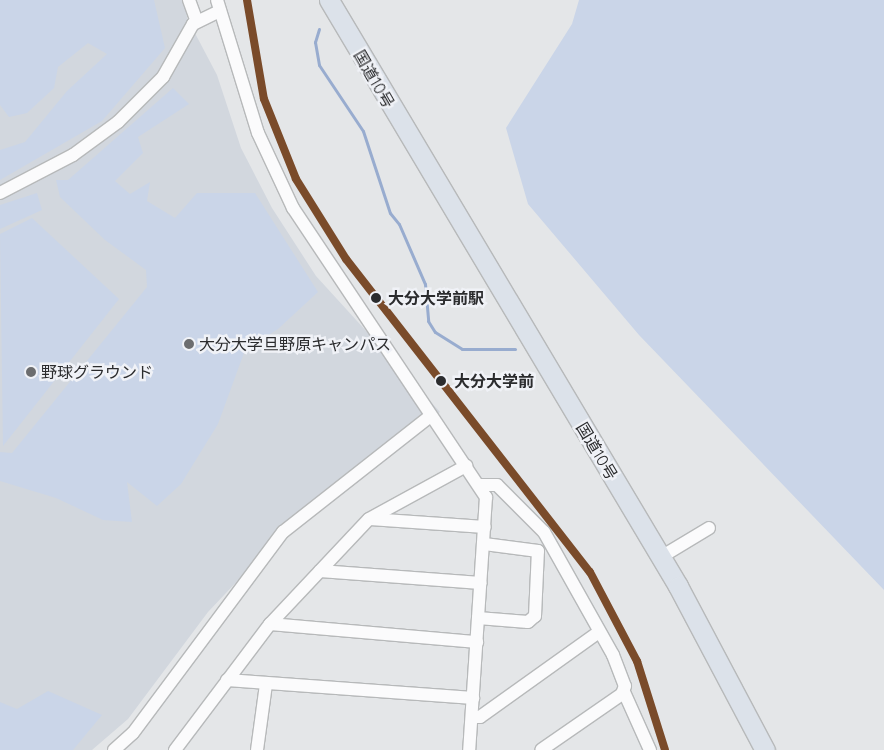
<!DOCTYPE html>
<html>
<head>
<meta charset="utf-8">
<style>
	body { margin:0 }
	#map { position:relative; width:884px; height:750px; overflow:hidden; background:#e4e6e8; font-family:Quicksand,"Noto Sans JP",sans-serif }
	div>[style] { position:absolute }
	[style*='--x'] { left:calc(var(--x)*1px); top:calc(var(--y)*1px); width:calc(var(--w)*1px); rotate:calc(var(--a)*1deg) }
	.built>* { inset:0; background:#d2d7de }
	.green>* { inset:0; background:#cad5e8 }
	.stream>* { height:3px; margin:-1.5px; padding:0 1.5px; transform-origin:1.5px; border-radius:1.5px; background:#98accf }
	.roads { filter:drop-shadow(1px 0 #b7b9ba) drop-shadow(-1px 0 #b7b9ba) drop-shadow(0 1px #b7b9ba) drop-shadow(0 -1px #b7b9ba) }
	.minor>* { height:12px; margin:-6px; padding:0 6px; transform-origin:6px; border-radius:6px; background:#fbfbfc }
	.highway>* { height:19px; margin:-9.5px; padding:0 9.5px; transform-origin:9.5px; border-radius:9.5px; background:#dce2ea }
	.rail-1>* { height:8px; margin:-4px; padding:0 4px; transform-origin:4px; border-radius:4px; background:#7a4b2a }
	.dots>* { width:14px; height:14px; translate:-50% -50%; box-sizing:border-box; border:2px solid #f0f2f7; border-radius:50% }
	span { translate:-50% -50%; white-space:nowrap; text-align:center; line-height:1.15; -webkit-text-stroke:5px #f0f2f7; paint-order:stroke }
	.street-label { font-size:16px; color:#2b2c2e }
	.stop-label { font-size:16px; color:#2b2c2e; font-weight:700 }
	.left { translate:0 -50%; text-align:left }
	.poi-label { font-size:16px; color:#2b2c2e }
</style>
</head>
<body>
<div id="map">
	<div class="built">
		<div style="clip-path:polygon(0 0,186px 0,187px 18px,217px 75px,241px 148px,272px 208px,316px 276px,440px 412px,344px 481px,277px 539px,208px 612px,128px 719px,92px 750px,0 750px)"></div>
	</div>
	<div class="green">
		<div style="clip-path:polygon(0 0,154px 0,165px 48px,102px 121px,0 180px,0 150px,25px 142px,67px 91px,107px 54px,88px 43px,58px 67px,54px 88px,27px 113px,9px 117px,0 105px)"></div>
		<div style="clip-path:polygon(579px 0,884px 0,884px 590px,639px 335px,528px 204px,506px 128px,572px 24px)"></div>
		<div style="clip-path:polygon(173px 88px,189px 104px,138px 137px,143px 153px,115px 181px,130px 194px,150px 182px,147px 201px,175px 218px,197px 193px,255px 193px,318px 292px,278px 329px,245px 350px,218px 424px,181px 484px,157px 506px,127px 482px,132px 522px,103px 520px,56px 498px,0 481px,0 452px,12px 453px,147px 287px,146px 270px,105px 240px,60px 197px,56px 180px,68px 180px)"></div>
		<div style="clip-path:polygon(37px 193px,42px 210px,0 229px,0 205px)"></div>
		<div style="clip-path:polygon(32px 218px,119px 299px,3px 446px,0 234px)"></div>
		<div style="clip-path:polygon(48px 691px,102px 715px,73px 750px,0 750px,0 702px,17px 709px)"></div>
	</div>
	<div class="stream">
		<div style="--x:319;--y:29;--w:14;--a:107"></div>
		<div style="--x:315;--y:42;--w:23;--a:80"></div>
		<div style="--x:319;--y:65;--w:79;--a:56.3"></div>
		<div style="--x:363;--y:131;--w:86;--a:71.8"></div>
		<div style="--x:390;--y:213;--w:14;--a:51"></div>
		<div style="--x:399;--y:224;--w:65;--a:66.6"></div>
		<div style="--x:425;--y:284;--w:37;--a:85"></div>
		<div style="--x:428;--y:321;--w:13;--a:58"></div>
		<div style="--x:435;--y:332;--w:32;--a:32"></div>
		<div style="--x:462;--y:349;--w:53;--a:0"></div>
	</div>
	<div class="roads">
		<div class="minor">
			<div style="--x:189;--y:0;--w:23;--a:70"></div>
			<div style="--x:217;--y:0;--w:139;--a:72.9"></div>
			<div style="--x:258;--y:133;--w:83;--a:65"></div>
			<div style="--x:293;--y:208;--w:348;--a:56.3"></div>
			<div style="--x:486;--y:497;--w:254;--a:93.8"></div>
			<div style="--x:0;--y:193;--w:82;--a:-27.5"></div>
			<div style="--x:73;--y:155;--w:56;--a:-36.3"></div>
			<div style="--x:118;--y:122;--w:64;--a:-45"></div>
			<div style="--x:163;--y:77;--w:61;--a:-60.5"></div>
			<div style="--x:193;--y:24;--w:30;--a:-26"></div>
			<div style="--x:480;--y:485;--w:17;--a:0"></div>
			<div style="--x:497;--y:485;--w:66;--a:45"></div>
			<div style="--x:544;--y:532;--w:141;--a:60.7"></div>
			<div style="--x:613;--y:655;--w:33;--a:69"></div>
			<div style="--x:625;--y:686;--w:9;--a:111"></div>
			<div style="--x:622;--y:694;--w:98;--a:145.3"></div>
			<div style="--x:370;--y:519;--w:115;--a:4"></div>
			<div style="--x:661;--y:557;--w:56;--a:-31.1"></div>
			<div style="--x:320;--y:571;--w:161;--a:4.3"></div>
			<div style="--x:478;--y:618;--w:50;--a:4.6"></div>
			<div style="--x:528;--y:622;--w:9;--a:-41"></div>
			<div style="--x:535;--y:616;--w:65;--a:-87.4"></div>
			<div style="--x:538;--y:551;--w:54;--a:-172.6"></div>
			<div style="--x:270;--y:624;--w:208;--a:5"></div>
			<div style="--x:227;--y:680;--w:247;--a:4.2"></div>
			<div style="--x:624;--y:692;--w:64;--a:65.9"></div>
			<div style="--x:472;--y:717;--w:8;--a:0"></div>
			<div style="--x:480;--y:717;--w:143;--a:-35.6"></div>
			<div style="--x:114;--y:750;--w:25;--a:-42"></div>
			<div style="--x:133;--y:733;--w:251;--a:-53.3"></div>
			<div style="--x:283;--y:532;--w:186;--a:-38.2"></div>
			<div style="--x:175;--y:750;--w:158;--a:-53"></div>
			<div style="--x:270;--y:624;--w:144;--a:-46.7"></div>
			<div style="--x:369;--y:519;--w:111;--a:-28.7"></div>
			<div style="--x:257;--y:750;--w:67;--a:-82.2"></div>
		</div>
		<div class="highway">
			<div style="--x:329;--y:0;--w:682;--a:59.22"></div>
			<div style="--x:678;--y:586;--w:186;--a:62.1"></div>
		</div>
	</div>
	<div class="rail-1">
		<div style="--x:247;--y:0;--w:100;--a:80.3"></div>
		<div style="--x:264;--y:99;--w:86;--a:68.2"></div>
		<div style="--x:296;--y:179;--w:94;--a:58"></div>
		<div style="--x:346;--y:259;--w:397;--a:52.1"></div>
		<div style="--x:590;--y:572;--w:101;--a:62.2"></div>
		<div style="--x:637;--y:661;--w:93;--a:72.5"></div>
	</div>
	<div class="dots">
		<div style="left:376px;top:298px;background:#2b2c2e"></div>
		<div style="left:189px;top:344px;background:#6c6d6f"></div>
		<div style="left:31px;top:372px;background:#6c6d6f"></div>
		<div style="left:441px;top:381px;background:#2b2c2e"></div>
	</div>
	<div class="street-label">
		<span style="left:374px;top:79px;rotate:60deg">国道10号</span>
		<span style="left:597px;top:451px;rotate:59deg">国道10号</span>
	</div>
	<div class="stop-label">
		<span class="left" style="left:388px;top:298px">大分大学前駅</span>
		<span class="left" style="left:454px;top:381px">大分大学前</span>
	</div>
	<div class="poi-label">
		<span class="left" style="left:199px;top:344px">大分大学旦野原キャンパス</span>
		<span class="left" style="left:41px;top:372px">野球グラウンド</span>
	</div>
</div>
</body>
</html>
